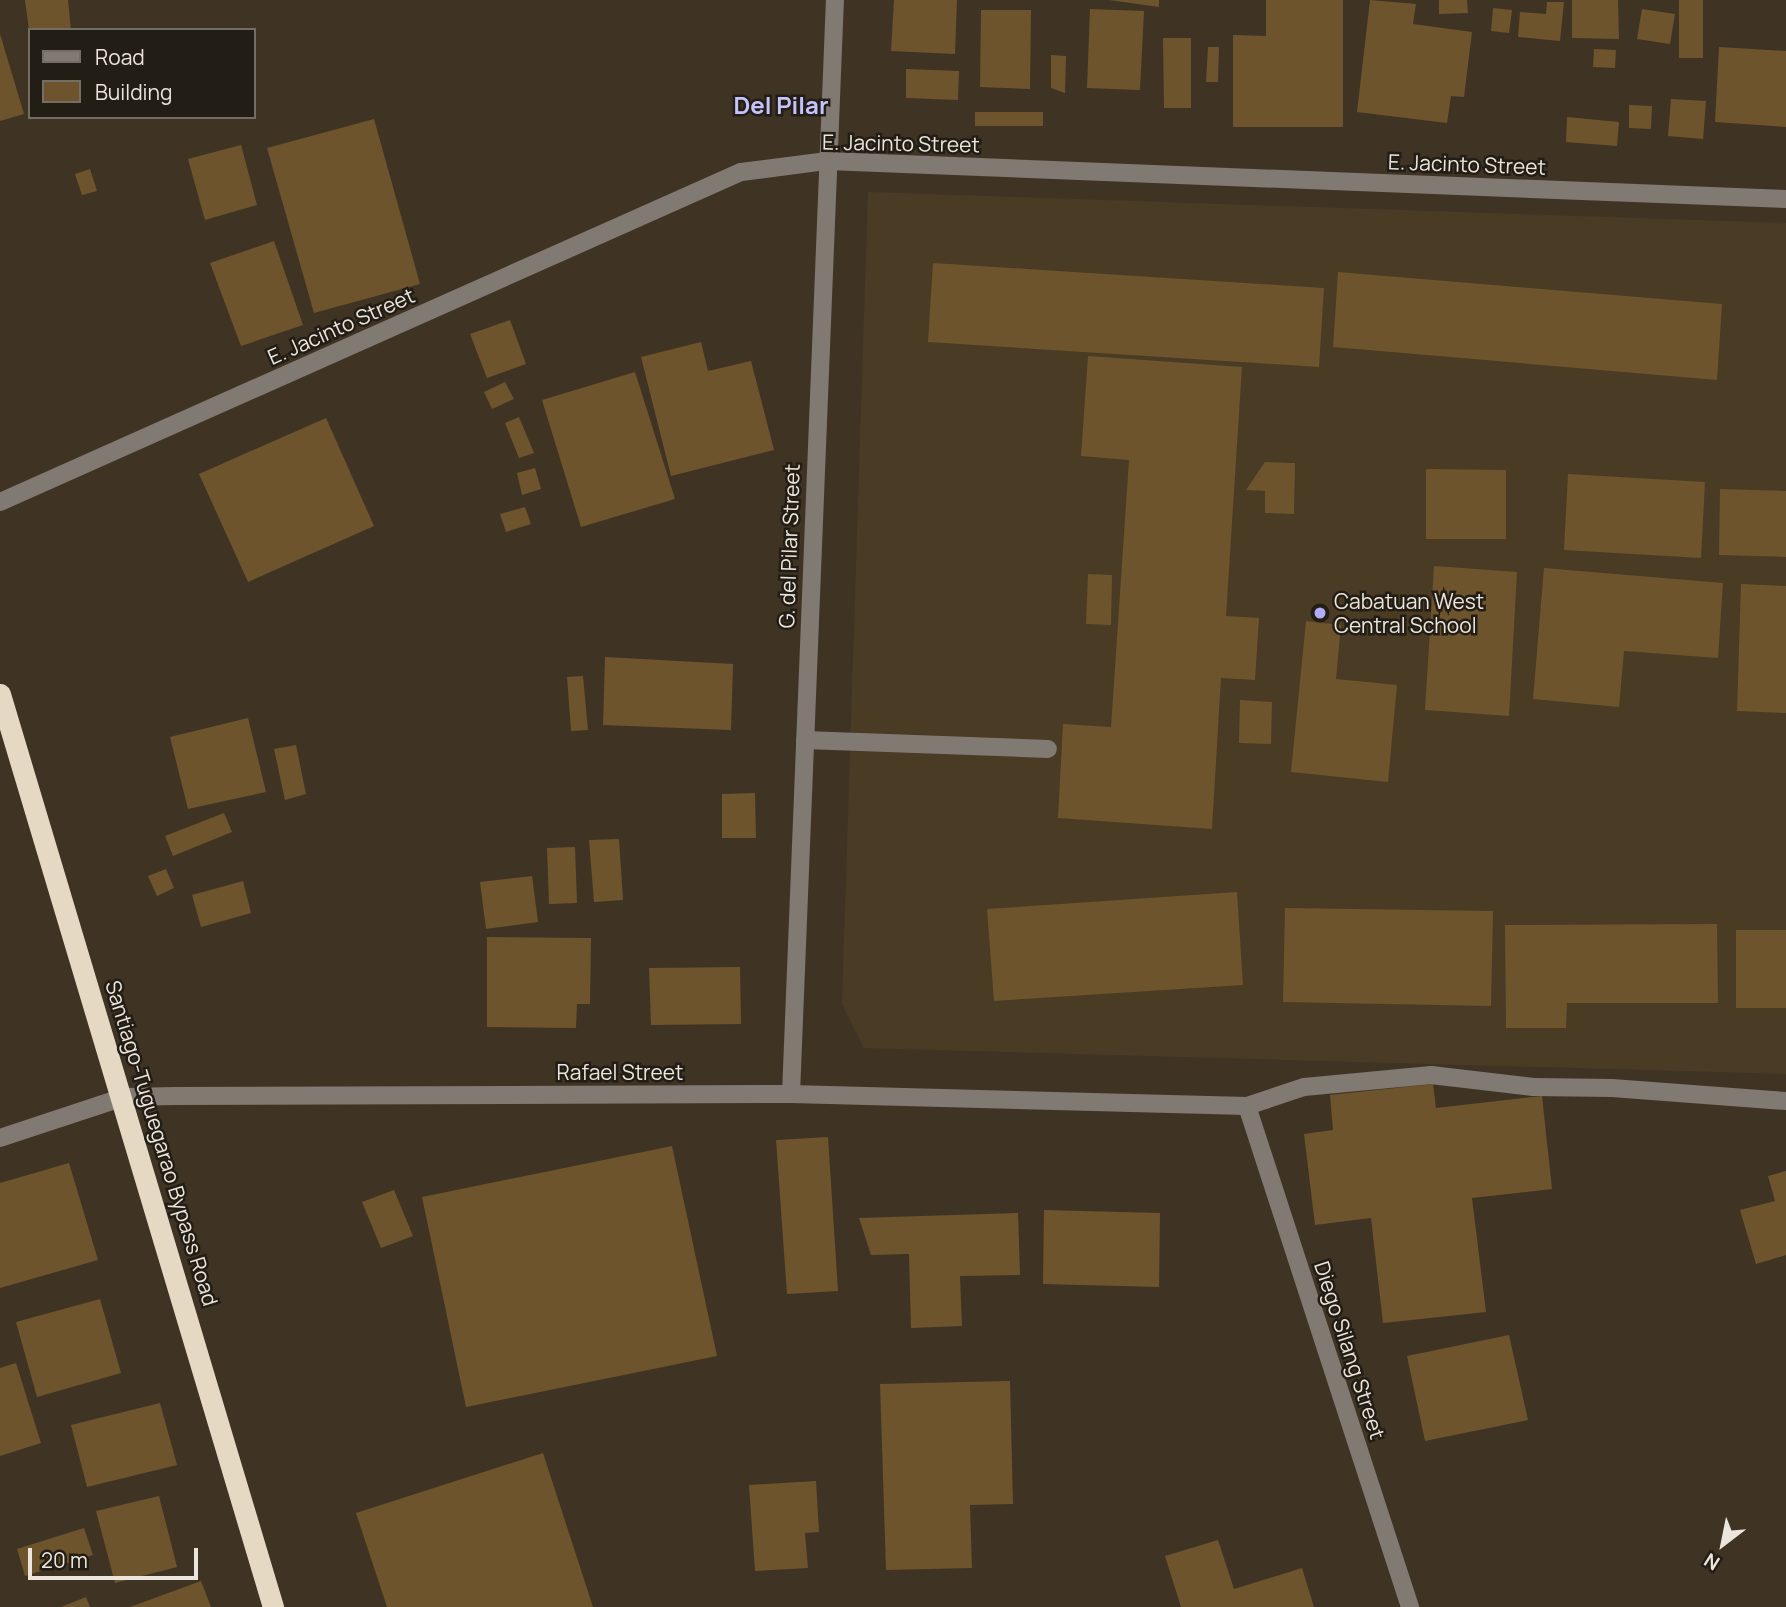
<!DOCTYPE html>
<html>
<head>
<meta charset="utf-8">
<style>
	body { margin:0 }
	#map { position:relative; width:1786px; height:1607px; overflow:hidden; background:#3f3424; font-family:Manrope,sans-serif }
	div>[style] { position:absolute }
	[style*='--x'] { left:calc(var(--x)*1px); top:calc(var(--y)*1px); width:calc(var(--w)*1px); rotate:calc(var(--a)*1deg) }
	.built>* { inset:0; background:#4a3b25 }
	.building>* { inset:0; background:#6d542d }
	.minor>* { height:18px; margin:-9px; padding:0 9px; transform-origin:9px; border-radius:9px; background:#807a72 }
	.highway>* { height:21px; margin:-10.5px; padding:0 10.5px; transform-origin:10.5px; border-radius:10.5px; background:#e6d9c4 }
	.dots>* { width:19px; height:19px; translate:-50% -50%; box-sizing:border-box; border:4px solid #221d15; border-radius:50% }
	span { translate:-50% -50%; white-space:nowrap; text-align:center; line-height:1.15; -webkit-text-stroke:5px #221d15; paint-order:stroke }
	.street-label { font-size:21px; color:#ece5db }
	.poi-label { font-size:21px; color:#ece5db }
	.left { translate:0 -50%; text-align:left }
	.quarter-label { font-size:24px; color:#c6c3fc; font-weight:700 }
	.legend { position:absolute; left:28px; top:28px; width:228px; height:91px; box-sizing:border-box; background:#221d15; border:2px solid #736d64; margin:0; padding:9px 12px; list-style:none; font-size:21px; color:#ece5db }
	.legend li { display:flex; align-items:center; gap:14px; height:35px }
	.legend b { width:35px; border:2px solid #736d64 }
	.north { position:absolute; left:1688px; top:1509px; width:70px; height:70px; -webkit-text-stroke:5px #221d15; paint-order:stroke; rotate:212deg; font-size:19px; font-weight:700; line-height:28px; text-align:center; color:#ece5db }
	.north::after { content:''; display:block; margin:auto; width:24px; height:32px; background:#ece5db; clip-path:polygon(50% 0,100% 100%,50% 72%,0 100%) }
	.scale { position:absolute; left:28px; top:1548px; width:170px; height:32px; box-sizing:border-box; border:4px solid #ece5db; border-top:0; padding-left:9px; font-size:21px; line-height:24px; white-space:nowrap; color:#ece5db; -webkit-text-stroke:5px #221d15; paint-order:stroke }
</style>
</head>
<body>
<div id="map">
	<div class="built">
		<div style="clip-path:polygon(868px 192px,1786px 223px,1786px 1074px,864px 1048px,842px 1004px)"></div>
	</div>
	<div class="building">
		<div style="clip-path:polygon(25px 0,68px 0,71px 30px,29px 30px)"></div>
		<div style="clip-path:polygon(894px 0,957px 0,955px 54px,891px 51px)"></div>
		<div style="clip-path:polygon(1109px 0,1159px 0,1159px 7px)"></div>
		<div style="clip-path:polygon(1266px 0,1343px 0,1343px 127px,1233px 127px,1233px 35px,1266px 36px)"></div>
		<div style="clip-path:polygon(1370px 0,1416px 4px,1413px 24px,1472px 32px,1464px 97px,1451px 96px,1447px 123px,1357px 112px)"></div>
		<div style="clip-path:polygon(1439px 0,1467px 0,1468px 13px,1439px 14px)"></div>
		<div style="clip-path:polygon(1572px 0,1618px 0,1619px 39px,1572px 38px)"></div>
		<div style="clip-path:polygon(1679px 0,1703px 0,1703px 58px,1679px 58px)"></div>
		<div style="clip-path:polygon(1547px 2px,1564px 2px,1560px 41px,1518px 37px,1520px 12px,1546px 14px)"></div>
		<div style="clip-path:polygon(1493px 8px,1512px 10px,1509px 33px,1491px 31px)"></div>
		<div style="clip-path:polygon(1090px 9px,1144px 11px,1140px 90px,1087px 88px)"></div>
		<div style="clip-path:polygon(1642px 9px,1675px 14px,1670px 44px,1637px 39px)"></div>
		<div style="clip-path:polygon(981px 10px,1031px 10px,1030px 89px,980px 87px)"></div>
		<div style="clip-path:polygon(0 34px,24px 114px,0 121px)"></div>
		<div style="clip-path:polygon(1163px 38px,1191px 38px,1191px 108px,1164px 108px)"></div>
		<div style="clip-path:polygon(1208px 47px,1219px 47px,1218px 82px,1206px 82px)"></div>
		<div style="clip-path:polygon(1719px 47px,1786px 51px,1786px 127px,1715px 122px)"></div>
		<div style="clip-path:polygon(1594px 49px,1616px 50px,1615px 68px,1593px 67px)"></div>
		<div style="clip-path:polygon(1051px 55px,1066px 56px,1065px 93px,1051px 88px)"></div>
		<div style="clip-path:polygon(906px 69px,959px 71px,958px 100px,906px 98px)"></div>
		<div style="clip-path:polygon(1671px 99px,1706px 101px,1703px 139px,1668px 136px)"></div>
		<div style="clip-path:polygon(1629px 105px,1652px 106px,1651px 129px,1629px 128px)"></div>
		<div style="clip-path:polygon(975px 112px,1043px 112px,1043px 126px,975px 126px)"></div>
		<div style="clip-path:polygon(1567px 117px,1619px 122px,1617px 146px,1566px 142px)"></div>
		<div style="clip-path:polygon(374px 119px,420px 284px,314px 313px,267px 148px)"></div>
		<div style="clip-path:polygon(241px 145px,257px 205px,205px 220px,188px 159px)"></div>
		<div style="clip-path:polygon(90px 169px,97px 191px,82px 195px,75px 174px)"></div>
		<div style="clip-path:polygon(274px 241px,303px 325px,241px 346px,210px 263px)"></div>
		<div style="clip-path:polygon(933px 263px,1324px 288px,1319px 367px,928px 342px)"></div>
		<div style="clip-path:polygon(1338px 272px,1722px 304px,1717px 380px,1333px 347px)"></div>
		<div style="clip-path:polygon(510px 320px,526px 364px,487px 378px,470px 334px)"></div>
		<div style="clip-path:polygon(701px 342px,708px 371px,751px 361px,774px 450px,671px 476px,641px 357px)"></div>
		<div style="clip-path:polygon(1088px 356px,1242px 367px,1226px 616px,1259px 618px,1255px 680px,1221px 678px,1212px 829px,1058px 818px,1063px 724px,1111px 727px,1129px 460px,1081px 456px)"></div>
		<div style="clip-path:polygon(635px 372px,675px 499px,581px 527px,542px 400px)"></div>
		<div style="clip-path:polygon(505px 382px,514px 399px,492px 409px,484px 392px)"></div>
		<div style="clip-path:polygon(519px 417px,534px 453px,519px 458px,505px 423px)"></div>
		<div style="clip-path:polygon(326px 418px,374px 526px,248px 582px,199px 474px)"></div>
		<div style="clip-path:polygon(1265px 462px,1295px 463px,1294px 514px,1265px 513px,1265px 491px,1246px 490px)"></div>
		<div style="clip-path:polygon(535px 468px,541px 489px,522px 495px,517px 473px)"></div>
		<div style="clip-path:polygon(1426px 469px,1506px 470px,1506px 539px,1426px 539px)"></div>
		<div style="clip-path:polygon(1568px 474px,1705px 482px,1701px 558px,1564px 550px)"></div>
		<div style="clip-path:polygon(1720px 489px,1786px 491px,1786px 557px,1719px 555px)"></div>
		<div style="clip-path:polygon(525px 507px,531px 524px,506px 532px,500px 514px)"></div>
		<div style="clip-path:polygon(1434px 566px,1517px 572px,1509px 716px,1425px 710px)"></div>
		<div style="clip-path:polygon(1544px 568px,1723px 583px,1718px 658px,1624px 651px,1619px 707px,1533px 699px)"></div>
		<div style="clip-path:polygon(1088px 574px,1112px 575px,1111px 625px,1086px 624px)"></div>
		<div style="clip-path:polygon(1741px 584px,1786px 586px,1786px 713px,1737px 711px)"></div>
		<div style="clip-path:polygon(1306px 621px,1341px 625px,1336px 679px,1397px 685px,1388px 782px,1291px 772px)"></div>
		<div style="clip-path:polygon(605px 657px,733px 664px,731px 730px,603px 725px)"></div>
		<div style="clip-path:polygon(583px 676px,588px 730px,571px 731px,567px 677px)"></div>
		<div style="clip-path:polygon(1240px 700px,1272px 702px,1271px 744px,1239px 743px)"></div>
		<div style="clip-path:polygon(248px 718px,266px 792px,188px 809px,170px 737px)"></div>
		<div style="clip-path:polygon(296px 745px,306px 794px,285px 800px,274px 749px)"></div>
		<div style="clip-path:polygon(755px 793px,756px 838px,722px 838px,722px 794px)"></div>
		<div style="clip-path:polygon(224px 813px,232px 832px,173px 856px,165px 836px)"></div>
		<div style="clip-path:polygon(619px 839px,623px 900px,594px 902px,589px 840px)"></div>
		<div style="clip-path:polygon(575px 847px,577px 903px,549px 904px,547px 848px)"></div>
		<div style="clip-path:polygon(166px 869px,174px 888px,157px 896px,148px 876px)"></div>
		<div style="clip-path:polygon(532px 876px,538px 922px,486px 929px,480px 882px)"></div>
		<div style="clip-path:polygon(243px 881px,251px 913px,201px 927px,192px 895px)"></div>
		<div style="clip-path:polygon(1237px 892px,1243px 985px,994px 1001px,987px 909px)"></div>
		<div style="clip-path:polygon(1285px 908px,1493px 911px,1491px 1006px,1283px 1002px)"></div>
		<div style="clip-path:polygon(1717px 924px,1718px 1003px,1567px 1003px,1566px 1028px,1506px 1028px,1505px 925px)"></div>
		<div style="clip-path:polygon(1736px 930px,1786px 930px,1786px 1008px,1736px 1008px)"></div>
		<div style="clip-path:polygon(487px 937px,591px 938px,590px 1004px,577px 1004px,576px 1028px,487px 1027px)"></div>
		<div style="clip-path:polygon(740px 967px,741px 1024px,651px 1025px,649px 968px)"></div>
		<div style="clip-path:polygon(1433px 1084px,1436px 1108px,1542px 1096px,1552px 1189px,1472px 1198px,1486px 1312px,1383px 1323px,1371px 1218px,1315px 1225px,1304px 1134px,1333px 1130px,1330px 1095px)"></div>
		<div style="clip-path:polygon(828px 1137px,838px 1291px,787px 1294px,776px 1140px)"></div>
		<div style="clip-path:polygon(672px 1146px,717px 1356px,466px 1407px,422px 1197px)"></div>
		<div style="clip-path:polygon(69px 1163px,98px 1260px,0 1288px,0 1183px)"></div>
		<div style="clip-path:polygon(1786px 1171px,1786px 1255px,1756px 1264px,1740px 1210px,1775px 1201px,1768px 1176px)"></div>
		<div style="clip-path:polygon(394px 1190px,413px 1236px,381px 1248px,362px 1202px)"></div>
		<div style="clip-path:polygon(1044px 1210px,1160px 1213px,1159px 1287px,1043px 1284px)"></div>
		<div style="clip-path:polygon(1018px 1213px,1020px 1275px,960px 1276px,962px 1326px,911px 1328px,909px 1254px,871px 1255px,859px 1218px)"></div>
		<div style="clip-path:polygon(100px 1299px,121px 1373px,37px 1397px,16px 1322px)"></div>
		<div style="clip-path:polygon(1509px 1335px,1528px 1420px,1425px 1441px,1407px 1356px)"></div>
		<div style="clip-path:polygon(16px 1363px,41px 1443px,0 1456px,0 1368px)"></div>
		<div style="clip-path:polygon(1010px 1381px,1013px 1504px,970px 1505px,972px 1568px,886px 1570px,880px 1384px)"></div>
		<div style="clip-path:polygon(160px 1403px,177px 1465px,87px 1487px,71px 1425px)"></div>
		<div style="clip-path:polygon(543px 1453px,593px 1607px,387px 1607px,356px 1513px)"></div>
		<div style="clip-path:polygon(816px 1481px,819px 1532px,805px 1533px,808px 1568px,755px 1571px,749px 1485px)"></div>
		<div style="clip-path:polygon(159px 1496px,177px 1567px,115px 1583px,96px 1511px)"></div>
		<div style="clip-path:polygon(84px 1528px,93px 1555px,25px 1576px,17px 1549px)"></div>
		<div style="clip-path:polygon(1218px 1540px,1234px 1589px,1302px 1568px,1314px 1607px,1181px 1607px,1165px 1556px)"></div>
		<div style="clip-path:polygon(201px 1581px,211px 1607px,130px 1607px)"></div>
		<div style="clip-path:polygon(86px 1597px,90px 1607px,61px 1607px)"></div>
	</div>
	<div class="minor">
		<div style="--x:0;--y:502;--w:811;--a:-24.01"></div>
		<div style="--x:741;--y:172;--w:87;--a:-7.3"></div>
		<div style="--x:827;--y:161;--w:960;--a:2.27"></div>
		<div style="--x:805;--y:740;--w:243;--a:2.1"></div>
		<div style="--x:791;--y:1094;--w:1095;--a:-87.7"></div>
		<div style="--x:1247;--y:1106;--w:527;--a:71.98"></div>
		<div style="--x:0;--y:1138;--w:131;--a:-18.3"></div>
		<div style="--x:124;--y:1097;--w:51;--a:-1.1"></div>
		<div style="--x:175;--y:1096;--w:616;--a:-0.19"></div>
		<div style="--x:791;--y:1094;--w:456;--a:1.5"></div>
		<div style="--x:1247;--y:1106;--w:60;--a:-18.4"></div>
		<div style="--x:1304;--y:1087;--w:128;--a:-5.4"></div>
		<div style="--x:1431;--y:1075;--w:103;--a:6.7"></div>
		<div style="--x:1533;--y:1087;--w:79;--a:0.7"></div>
		<div style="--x:1612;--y:1088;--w:174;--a:4.3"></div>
	</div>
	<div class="highway">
		<div style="--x:0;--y:694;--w:953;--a:73.35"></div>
	</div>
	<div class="dots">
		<div style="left:1320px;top:613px;background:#b3adf9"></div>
	</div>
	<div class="street-label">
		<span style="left:901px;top:143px;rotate:1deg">E. Jacinto Street</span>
		<span style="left:1467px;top:164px;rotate:2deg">E. Jacinto Street</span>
		<span style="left:341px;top:326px;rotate:-24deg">E. Jacinto Street</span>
		<span style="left:789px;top:546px;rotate:-88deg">G. del Pilar Street</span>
		<span style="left:620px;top:1072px">Rafael Street</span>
		<span style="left:162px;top:1143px;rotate:73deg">Santiago-Tuguegarao Bypass Road</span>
		<span style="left:1350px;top:1350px;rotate:72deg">Diego Silang Street</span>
	</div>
	<div class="poi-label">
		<span class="left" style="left:1334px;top:613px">Cabatuan West<br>Central School</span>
	</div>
	<div class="quarter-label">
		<span style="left:781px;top:105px">Del Pilar</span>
	</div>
	<ul class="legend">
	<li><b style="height:9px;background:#807a72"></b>Road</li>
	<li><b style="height:19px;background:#6d542d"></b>Building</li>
	</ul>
	<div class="north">N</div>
	<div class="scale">20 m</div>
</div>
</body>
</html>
